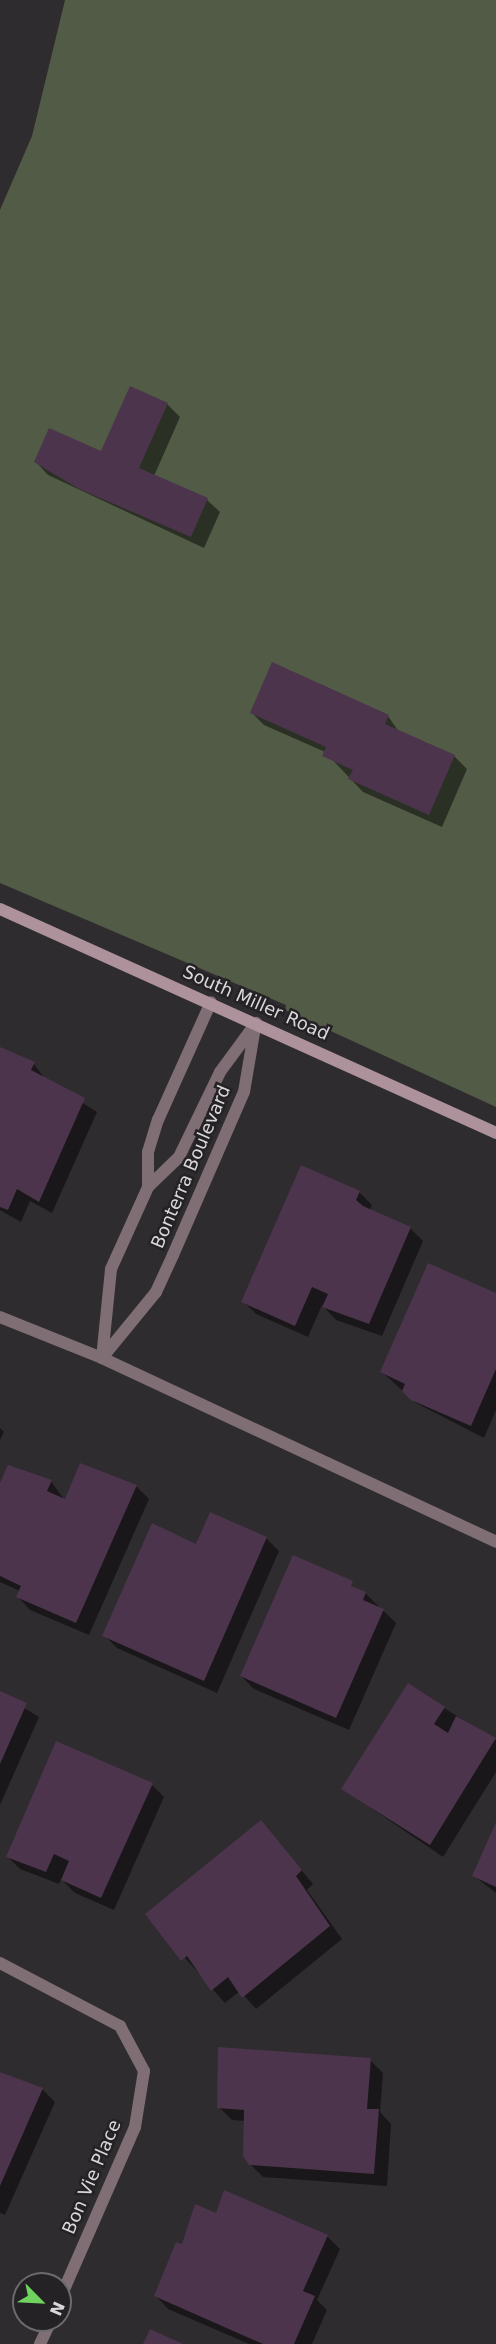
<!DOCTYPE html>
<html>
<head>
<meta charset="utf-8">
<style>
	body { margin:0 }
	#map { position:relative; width:496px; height:2344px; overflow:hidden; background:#2f2c2f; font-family:"DejaVu Sans",sans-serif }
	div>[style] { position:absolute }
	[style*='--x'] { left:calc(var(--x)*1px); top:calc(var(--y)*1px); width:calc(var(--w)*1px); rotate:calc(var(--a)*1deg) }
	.green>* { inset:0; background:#525b45 }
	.shadow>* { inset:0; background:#0007 }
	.building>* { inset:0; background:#4b344c }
	.street>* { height:12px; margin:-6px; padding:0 6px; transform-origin:6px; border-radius:6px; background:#7f6e74 }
	.secondary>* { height:12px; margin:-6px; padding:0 6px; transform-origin:6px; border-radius:6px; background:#ad929c }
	span { translate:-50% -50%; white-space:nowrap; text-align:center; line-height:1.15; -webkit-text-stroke:5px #252225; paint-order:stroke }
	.street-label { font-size:18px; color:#dad7da }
	.north { position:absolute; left:12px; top:2272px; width:60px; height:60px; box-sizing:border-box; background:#252225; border:2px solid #6d6a6d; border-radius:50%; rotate:114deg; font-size:16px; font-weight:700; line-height:24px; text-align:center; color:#dad7da }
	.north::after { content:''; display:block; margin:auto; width:21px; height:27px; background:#70d35f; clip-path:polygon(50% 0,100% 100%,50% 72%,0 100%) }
</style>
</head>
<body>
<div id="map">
	<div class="green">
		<div style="clip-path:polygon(65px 0,496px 0,496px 1107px,285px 1010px,286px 1005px,0 883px,0 210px,32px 136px)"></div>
	</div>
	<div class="shadow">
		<div style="clip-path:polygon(167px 404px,180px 417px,154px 476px,207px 500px,220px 512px,204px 548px,48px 475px,36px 462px,102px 453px)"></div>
		<div style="clip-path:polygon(251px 712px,388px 716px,399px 732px,454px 756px,467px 769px,442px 827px,363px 792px,325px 752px,264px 725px)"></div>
		<div style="clip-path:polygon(0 1049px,34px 1064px,45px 1079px,97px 1112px,52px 1213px,30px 1201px,21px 1222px,0 1210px)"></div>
		<div style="clip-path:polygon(302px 1167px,359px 1192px,372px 1205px,370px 1210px,410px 1228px,423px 1241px,382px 1336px,336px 1320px,322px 1305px,308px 1337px,256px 1314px,243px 1301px)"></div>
		<div style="clip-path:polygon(496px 1295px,496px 1410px,484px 1438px,416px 1403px,382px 1372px)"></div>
		<div style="clip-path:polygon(0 1428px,4px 1432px,0 1440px)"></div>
		<div style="clip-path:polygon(9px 1467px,51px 1481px,65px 1501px,136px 1486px,149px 1499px,89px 1635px,30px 1610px,18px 1597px,20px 1591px,0 1582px,0 1487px)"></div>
		<div style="clip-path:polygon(266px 1538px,279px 1551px,217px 1693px,117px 1648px,104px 1635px,196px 1546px)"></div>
		<div style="clip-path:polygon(294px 1558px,365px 1593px,396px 1623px,349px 1730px,254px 1689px,241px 1676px)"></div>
		<div style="clip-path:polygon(0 1693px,39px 1717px,0 1805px)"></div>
		<div style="clip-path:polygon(444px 1708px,496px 1740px,496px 1772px,443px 1857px,343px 1789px)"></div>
		<div style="clip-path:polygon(152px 1785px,164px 1797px,114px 1910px,75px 1893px,61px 1879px,59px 1884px,20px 1869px,7px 1856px)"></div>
		<div style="clip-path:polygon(261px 1822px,313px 1884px,307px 1890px,342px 1939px,256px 2009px,240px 1991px,225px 2003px,147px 1915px)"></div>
		<div style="clip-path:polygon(496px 1825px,496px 1893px,474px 1876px)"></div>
		<div style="clip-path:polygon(370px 2060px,383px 2073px,380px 2112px,391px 2124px,387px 2186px,263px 2177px,250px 2164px,245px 2121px,232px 2120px,219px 2107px)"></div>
		<div style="clip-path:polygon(0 2072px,43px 2090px,55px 2102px,5px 2215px,0 2213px)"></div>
		<div style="clip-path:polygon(217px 2215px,327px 2236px,340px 2249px,317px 2300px,327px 2310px,312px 2344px,249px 2344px,168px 2309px,156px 2296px,183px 2246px)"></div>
	</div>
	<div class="building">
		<div style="clip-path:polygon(130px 386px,168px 403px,139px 468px,208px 498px,191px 537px,79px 489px,34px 462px,49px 428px,101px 451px)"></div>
		<div style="clip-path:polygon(272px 662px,389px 715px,385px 724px,455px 755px,429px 815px,348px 779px,353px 770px,322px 756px,326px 747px,250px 713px)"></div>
		<div style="clip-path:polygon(0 1047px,35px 1062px,31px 1070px,85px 1098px,39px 1202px,17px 1189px,8px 1210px,0 1207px)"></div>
		<div style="clip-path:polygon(301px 1165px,360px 1191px,356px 1200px,363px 1206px,411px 1227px,369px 1324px,322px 1307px,328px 1294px,312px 1287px,295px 1326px,241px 1302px)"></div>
		<div style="clip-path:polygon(428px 1263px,496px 1293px,496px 1369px,471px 1426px,411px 1400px,402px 1391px,405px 1384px,380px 1372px)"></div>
		<div style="clip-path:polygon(80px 1463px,137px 1485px,76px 1623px,16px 1597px,21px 1586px,0 1576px,0 1483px,8px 1465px,52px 1480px,47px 1491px,65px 1499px)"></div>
		<div style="clip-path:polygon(210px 1512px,267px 1537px,204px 1681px,102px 1636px,152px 1523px,196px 1544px)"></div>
		<div style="clip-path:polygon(293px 1555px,353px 1581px,351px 1586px,366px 1592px,363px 1600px,384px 1609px,336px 1718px,240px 1676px)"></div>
		<div style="clip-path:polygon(408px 1683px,445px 1707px,434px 1724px,448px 1733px,456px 1716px,496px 1738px,430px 1845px,341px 1789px)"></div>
		<div style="clip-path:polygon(0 1691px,27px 1703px,0 1764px)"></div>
		<div style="clip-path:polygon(56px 1741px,153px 1783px,101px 1898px,61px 1880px,69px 1861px,54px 1854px,46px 1872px,6px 1857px)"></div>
		<div style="clip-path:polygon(261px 1820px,302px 1870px,296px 1876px,330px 1926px,242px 1998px,228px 1977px,211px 1991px,187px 1956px,181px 1961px,145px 1914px)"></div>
		<div style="clip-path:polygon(496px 1822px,496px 1887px,472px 1876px)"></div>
		<div style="clip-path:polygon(218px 2047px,371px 2058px,367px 2109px,379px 2109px,374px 2174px,249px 2165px,243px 2156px,244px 2110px,217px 2108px)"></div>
		<div style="clip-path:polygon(0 2072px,43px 2088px,0 2186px)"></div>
		<div style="clip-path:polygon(224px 2190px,328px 2235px,303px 2291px,315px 2296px,294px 2344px,263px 2344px,154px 2296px,176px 2242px,182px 2244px,195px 2204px,216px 2213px)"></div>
		<div style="clip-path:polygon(150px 2329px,183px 2344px,143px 2344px)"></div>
	</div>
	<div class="street">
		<div style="--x:148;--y:1187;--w:35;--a:-90"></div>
		<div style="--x:148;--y:1152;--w:34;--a:-73"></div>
		<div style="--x:158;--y:1120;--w:129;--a:-65.8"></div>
		<div style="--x:0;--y:1317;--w:110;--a:21.9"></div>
		<div style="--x:102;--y:1358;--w:435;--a:25"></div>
		<div style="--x:102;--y:1358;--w:89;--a:-84.2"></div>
		<div style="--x:111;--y:1269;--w:90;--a:-65.7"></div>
		<div style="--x:148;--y:1187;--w:43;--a:-44.1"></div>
		<div style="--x:179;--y:1157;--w:94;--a:-64.2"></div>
		<div style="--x:220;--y:1072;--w:61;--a:-53.7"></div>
		<div style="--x:102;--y:1358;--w:85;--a:-50.7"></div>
		<div style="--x:156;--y:1292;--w:41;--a:-65.3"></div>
		<div style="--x:173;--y:1255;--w:178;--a:-66.5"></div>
		<div style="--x:244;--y:1092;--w:66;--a:-80.4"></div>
		<div style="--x:0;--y:1963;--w:136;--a:27.7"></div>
		<div style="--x:120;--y:2026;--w:51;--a:61.9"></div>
		<div style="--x:144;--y:2071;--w:57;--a:99.1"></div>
		<div style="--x:135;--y:2127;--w:188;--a:113.6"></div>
		<div style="--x:40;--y:2344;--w:26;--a:-65"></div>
	</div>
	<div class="secondary">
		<div style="--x:0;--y:909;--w:544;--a:24.3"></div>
	</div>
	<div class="street-label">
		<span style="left:256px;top:1003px;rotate:24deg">South Miller Road</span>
		<span style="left:191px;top:1167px;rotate:-67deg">Bonterra Boulevard</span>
		<span style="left:92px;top:2177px;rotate:-67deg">Bon Vie Place</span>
	</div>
	<div class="north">N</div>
</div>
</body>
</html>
